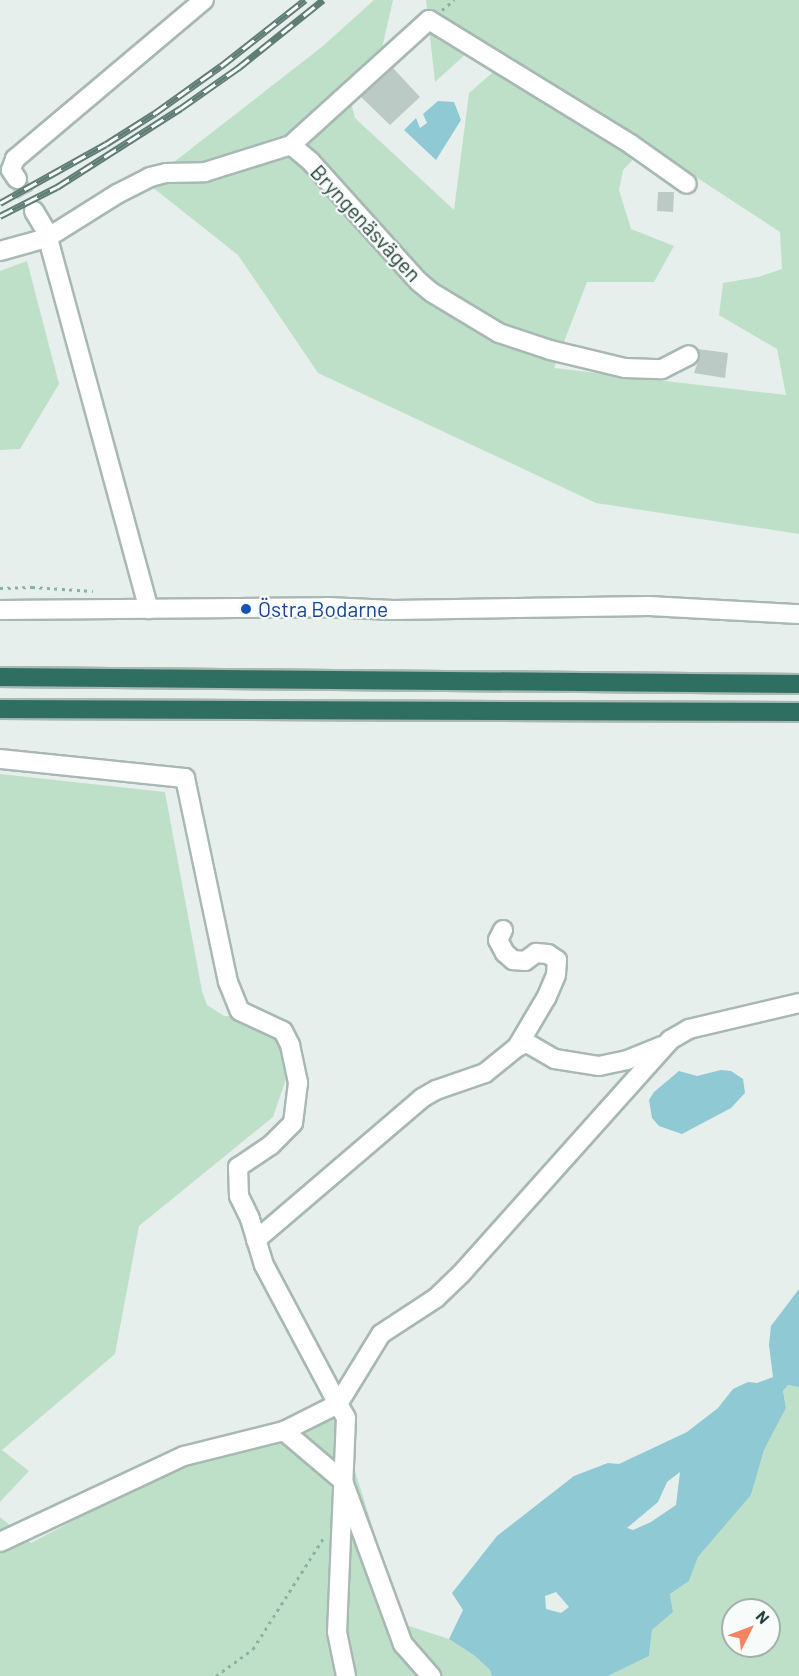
<!DOCTYPE html>
<html>
<head>
<meta charset="utf-8">
<style>
	body { margin:0 }
	#map { position:relative; width:799px; height:1676px; overflow:hidden; background:#e6efeb; font-family:Barlow,sans-serif }
	div>[style] { position:absolute }
	[style*='--x'] { left:calc(var(--x)*1px); top:calc(var(--y)*1px); width:calc(var(--w)*1px); rotate:calc(var(--a)*1deg) }
	.green>* { inset:0; background:#bfe0c8 }
	.water>* { inset:0; background:#8ec9d4 }
	.building>* { inset:0; background:#bbcac4 }
	.minor-tunnel>* { height:18px; margin-top:-9px; transform-origin:0; background:repeating-linear-gradient(90deg,#bfccc8 0 18px,transparent 0 27px) }
	.path>* { height:3px; margin-top:-1.5px; transform-origin:0; background:repeating-linear-gradient(90deg,#86b3a5 0 3px,transparent 0 7.5px) }
	.roads { filter:drop-shadow(2px 0 #a8b8b2) drop-shadow(-2px 0 #a8b8b2) drop-shadow(0 2px #a8b8b2) drop-shadow(0 -2px #a8b8b2) }
	.minor>* { height:18px; margin:-9px; padding:0 9px; transform-origin:9px; border-radius:9px; background:#fff }
	.highway>* { height:18px; margin:-9px; padding:0 9px; transform-origin:9px; border-radius:9px; background:#2f6f62 }
	.rail>* { height:7px; margin-top:-3.5px; transform-origin:0; background:repeating-linear-gradient(90deg,#f7fbf9 0 14px,#5f7d75 0 28px); box-sizing:border-box; border-block:2px solid #5f7d75 }
	.dots>* { width:16px; height:16px; translate:-50% -50%; box-sizing:border-box; border:3px solid #f7fbf9; border-radius:50% }
	span { translate:-50% -50%; white-space:nowrap; text-align:center; line-height:1.15; -webkit-text-stroke:4.5px #f7fbf9; paint-order:stroke }
	.street-label { font-size:21px; color:#24423a }
	.transit-label { font-size:21px; color:#164399 }
	.left { translate:0 -50%; text-align:left }
	.north { position:absolute; left:721px; top:1598px; width:60px; height:60px; box-sizing:border-box; background:#f7fbf9; border:2px solid #a3b1ad; border-radius:50%; rotate:48deg; font-size:16px; font-weight:700; line-height:24px; text-align:center; color:#24423a }
	.north::after { content:''; display:block; margin:auto; width:21px; height:27px; background:#f4845f; clip-path:polygon(50% 0,100% 100%,50% 72%,0 100%) }
</style>
</head>
<body>
<div id="map">
	<div class="green">
		<div style="clip-path:polygon(evenodd,374px 0,393px 0,379px 61px,347px 88px,355px 118px,454px 210px,469px 93px,492px 73px,467px 53px,435px 82px,426px 0,799px 0,799px 534px,596px 503px,318px 373px,238px 255px,147px 183px,323px 46px,374px 0,647px 145px,780px 232px,782px 269px,758px 277px,723px 283px,719px 315px,777px 349px,786px 395px,554px 368px,587px 282px,654px 282px,674px 246px,631px 229px,619px 190px,623px 170px,647px 145px)"></div>
		<div style="clip-path:polygon(27px 261px,59px 384px,20px 449px,0 450px,0 271px)"></div>
		<div style="clip-path:polygon(0 774px,165px 792px,202px 991px,207px 1005px,224px 1016px,237px 1016px,267px 1030px,281px 1042px,286px 1055px,286px 1079px,273px 1117px,139px 1226px,115px 1354px,2px 1450px,29px 1471px,0 1502px)"></div>
		<div style="clip-path:polygon(evenodd,788px 1385px,799px 1387px,799px 1676px,608px 1676px,649px 1656px,652px 1630px,673px 1612px,670px 1594px,689px 1581px,698px 1557px,751px 1495px,764px 1450px,786px 1408px,783px 1391px,788px 1385px,733px 1610px,769px 1610px,769px 1646px,733px 1646px,733px 1610px)"></div>
		<div style="clip-path:polygon(337px 1414px,403px 1624px,449px 1639px,475px 1656px,490px 1670px,492px 1676px,0 1676px,0 1517px,31px 1543px,185px 1462px,235px 1448px,284px 1443px)"></div>
	</div>
	<div class="water">
		<div style="clip-path:polygon(438px 101px,454px 102px,461px 120px,436px 160px,404px 130px,416px 118px,420px 128px,427px 123px,423px 114px)"></div>
		<div style="clip-path:polygon(721px 1070px,731px 1071px,743px 1079px,745px 1093px,731px 1108px,682px 1134px,659px 1126px,652px 1118px,649px 1100px,654px 1092px,679px 1071px,697px 1076px)"></div>
		<div style="clip-path:polygon(evenodd,799px 1289px,799px 1387px,788px 1385px,783px 1391px,786px 1408px,764px 1450px,751px 1495px,698px 1557px,689px 1581px,670px 1594px,673px 1612px,652px 1630px,649px 1656px,608px 1676px,492px 1676px,490px 1670px,475px 1656px,449px 1639px,463px 1610px,452px 1593px,497px 1536px,574px 1476px,608px 1463px,619px 1464px,687px 1432px,718px 1408px,733px 1389px,748px 1382px,757px 1383px,773px 1377px,769px 1345px,771px 1326px,799px 1289px,680px 1472px,676px 1505px,651px 1522px,633px 1530px,627px 1528px,658px 1502px,667px 1482px,680px 1472px,799px 1289px,556px 1592px,569px 1607px,561px 1613px,546px 1609px,545px 1596px,556px 1592px)"></div>
	</div>
	<div class="building">
		<div style="clip-path:polygon(393px 68px,420px 97px,390px 125px,361px 97px)"></div>
		<div style="clip-path:polygon(658px 192px,674px 192px,673px 212px,657px 211px)"></div>
		<div style="clip-path:polygon(698px 349px,728px 353px,725px 378px,694px 373px,700px 356px)"></div>
	</div>
	<div class="minor-tunnel">
		<div style="--x:17;--y:179;--w:36;--a:62"></div>
	</div>
	<div class="path">
		<div style="--x:442;--y:10;--w:16;--a:-40"></div>
		<div style="--x:0;--y:588;--w:32;--a:-2"></div>
		<div style="--x:32;--y:587;--w:61;--a:3.8"></div>
		<div style="--x:216;--y:1676;--w:46;--a:-36.1"></div>
		<div style="--x:253;--y:1649;--w:133;--a:-57.6"></div>
	</div>
	<div class="roads">
		<div class="minor">
			<div style="--x:291;--y:145;--w:186;--a:-42.2"></div>
			<div style="--x:429;--y:20;--w:238;--a:31.6"></div>
			<div style="--x:632;--y:145;--w:67;--a:35.3"></div>
			<div style="--x:17;--y:179;--w:11;--a:-124"></div>
			<div style="--x:11;--y:170;--w:12;--a:-70"></div>
			<div style="--x:15;--y:159;--w:247;--a:-40.1"></div>
			<div style="--x:34;--y:211;--w:23;--a:59"></div>
			<div style="--x:46;--y:231;--w:392;--a:74.8"></div>
			<div style="--x:0;--y:251;--w:49;--a:-15.5"></div>
			<div style="--x:47;--y:238;--w:83;--a:-32.2"></div>
			<div style="--x:117;--y:194;--w:37;--a:-27"></div>
			<div style="--x:150;--y:177;--w:16;--a:-14"></div>
			<div style="--x:166;--y:173;--w:39;--a:-1"></div>
			<div style="--x:205;--y:172;--w:90;--a:-17.4"></div>
			<div style="--x:291;--y:145;--w:26;--a:40"></div>
			<div style="--x:311;--y:162;--w:160;--a:48"></div>
			<div style="--x:418;--y:281;--w:17;--a:40"></div>
			<div style="--x:431;--y:292;--w:79;--a:31.1"></div>
			<div style="--x:499;--y:333;--w:54;--a:18.4"></div>
			<div style="--x:550;--y:350;--w:77;--a:13.5"></div>
			<div style="--x:625;--y:368;--w:37;--a:2"></div>
			<div style="--x:662;--y:369;--w:30;--a:-27"></div>
			<div style="--x:0;--y:610;--w:327;--a:-0.5"></div>
			<div style="--x:327;--y:607;--w:66;--a:2.6"></div>
			<div style="--x:393;--y:610;--w:256;--a:-0.9"></div>
			<div style="--x:649;--y:606;--w:150;--a:3.1"></div>
			<div style="--x:0;--y:759;--w:186;--a:5.9"></div>
			<div style="--x:185;--y:778;--w:208;--a:78.1"></div>
			<div style="--x:228;--y:982;--w:31;--a:68"></div>
			<div style="--x:240;--y:1011;--w:47;--a:24.9"></div>
			<div style="--x:283;--y:1031;--w:16;--a:63"></div>
			<div style="--x:290;--y:1045;--w:39;--a:78"></div>
			<div style="--x:298;--y:1083;--w:40;--a:97.1"></div>
			<div style="--x:293;--y:1123;--w:31;--a:135"></div>
			<div style="--x:271;--y:1145;--w:40;--a:146"></div>
			<div style="--x:238;--y:1167;--w:29;--a:88"></div>
			<div style="--x:239;--y:1196;--w:25;--a:64"></div>
			<div style="--x:250;--y:1219;--w:48;--a:73.1"></div>
			<div style="--x:264;--y:1265;--w:157;--a:62"></div>
			<div style="--x:338;--y:1404;--w:82;--a:-58.4"></div>
			<div style="--x:381;--y:1334;--w:66;--a:-33.2"></div>
			<div style="--x:436;--y:1298;--w:35;--a:-44"></div>
			<div style="--x:461;--y:1274;--w:314;--a:-48.2"></div>
			<div style="--x:670;--y:1040;--w:22;--a:-30"></div>
			<div style="--x:689;--y:1029;--w:113;--a:-13.3"></div>
			<div style="--x:503;--y:930;--w:11;--a:117"></div>
			<div style="--x:498;--y:940;--w:15;--a:62"></div>
			<div style="--x:505;--y:953;--w:11;--a:41"></div>
			<div style="--x:513;--y:960;--w:12;--a:5"></div>
			<div style="--x:525;--y:961;--w:14;--a:-36"></div>
			<div style="--x:536;--y:953;--w:12;--a:5"></div>
			<div style="--x:548;--y:954;--w:11;--a:34"></div>
			<div style="--x:557;--y:960;--w:15;--a:94"></div>
			<div style="--x:556;--y:975;--w:25;--a:113"></div>
			<div style="--x:546;--y:998;--w:57;--a:120.6"></div>
			<div style="--x:256;--y:1240;--w:218;--a:-40.5"></div>
			<div style="--x:422;--y:1098;--w:16;--a:-30"></div>
			<div style="--x:436;--y:1090;--w:52;--a:-19.1"></div>
			<div style="--x:485;--y:1073;--w:41;--a:-39.1"></div>
			<div style="--x:517;--y:1047;--w:11;--a:-22"></div>
			<div style="--x:527;--y:1043;--w:32;--a:30"></div>
			<div style="--x:555;--y:1059;--w:45;--a:9"></div>
			<div style="--x:599;--y:1066;--w:29;--a:-12"></div>
			<div style="--x:627;--y:1060;--w:38;--a:-22"></div>
			<div style="--x:284;--y:1431;--w:77;--a:40.3"></div>
			<div style="--x:343;--y:1481;--w:174;--a:69.8"></div>
			<div style="--x:403;--y:1644;--w:43;--a:48.8"></div>
			<div style="--x:0;--y:1542;--w:203;--a:-25.1"></div>
			<div style="--x:184;--y:1456;--w:103;--a:-14"></div>
			<div style="--x:284;--y:1431;--w:60;--a:-26.6"></div>
			<div style="--x:338;--y:1404;--w:16;--a:60"></div>
			<div style="--x:346;--y:1418;--w:214;--a:92.4"></div>
			<div style="--x:337;--y:1632;--w:45;--a:78.4"></div>
		</div>
		<div class="highway">
			<div style="--x:0;--y:677;--w:799;--a:0.5"></div>
			<div style="--x:0;--y:709;--w:799;--a:0.22"></div>
		</div>
	</div>
	<div class="rail">
		<div style="--x:0;--y:203;--w:121;--a:-29.1"></div>
		<div style="--x:106;--y:144;--w:58;--a:-32.3"></div>
		<div style="--x:155;--y:113;--w:81;--a:-35.5"></div>
		<div style="--x:221;--y:66;--w:107;--a:-38.2"></div>
		<div style="--x:0;--y:216;--w:64;--a:-27"></div>
		<div style="--x:57;--y:187;--w:147;--a:-32.5"></div>
		<div style="--x:181;--y:108;--w:70;--a:-35.1"></div>
		<div style="--x:238;--y:68;--w:109;--a:-38.7"></div>
	</div>
	<div class="dots">
		<div style="left:246px;top:609px;background:#1a4fb4"></div>
	</div>
	<div class="street-label">
		<span style="left:366px;top:223px;rotate:47deg">Bryngenäsvägen</span>
	</div>
	<div class="transit-label">
		<span class="left" style="left:258px;top:609px">Östra Bodarne</span>
	</div>
	<div class="north">N</div>
</div>
</body>
</html>
